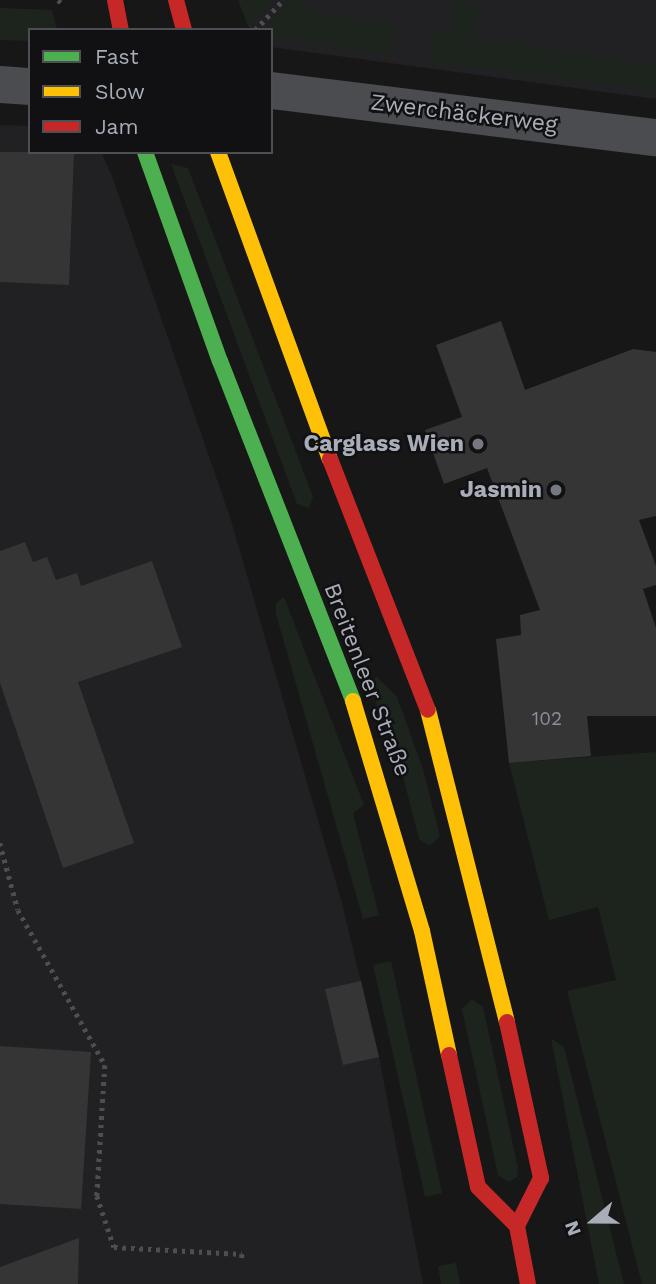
<!DOCTYPE html>
<html>
<head>
<meta charset="utf-8">
<style>
	body { margin:0 }
	#map { position:relative; width:656px; height:1284px; overflow:hidden; background:#171717; font-family:"Work Sans",sans-serif }
	div>[style] { position:absolute }
	[style*='--x'] { left:calc(var(--x)*1px); top:calc(var(--y)*1px); width:calc(var(--w)*1px); rotate:calc(var(--a)*1deg) }
	.built>* { inset:0; background:#212123 }
	.green>* { inset:0; background:#1d241e }
	.building>* { inset:0; background:#353536 }
	.path>* { height:4.5px; margin-top:-2.25px; transform-origin:0; background:repeating-linear-gradient(90deg,#4d4e52 0 3.5px,transparent 0 8.5px) }
	.street>* { height:37px; margin:-18.5px; padding:0 18.5px; transform-origin:18.5px; border-radius:18.5px; background:#4b4c50 }
	.fast>* { height:16px; margin:-8px; padding:0 8px; transform-origin:8px; border-radius:8px; background:#4caf50 }
	.slow>* { height:16px; margin:-8px; padding:0 8px; transform-origin:8px; border-radius:8px; background:#ffc107 }
	.jam>* { height:16px; margin:-8px; padding:0 8px; transform-origin:8px; border-radius:8px; background:#c62828 }
	.dots>* { width:19px; height:19px; translate:-50% -50%; box-sizing:border-box; border:4px solid #111113; border-radius:50% }
	span { translate:-50% -50%; white-space:nowrap; text-align:center; line-height:1.15; -webkit-text-stroke:5px #111113; paint-order:stroke }
	.number-label { font-size:19px; color:#8b8f98 }
	.number-label span { -webkit-text-stroke-width:0 }
	.street-label { font-size:23px; color:#a8adb8 }
	.poi-label { font-size:23px; color:#a8adb8; font-weight:700 }
	.right { translate:-100% -50%; text-align:right }
	.legend { position:absolute; left:28px; top:28px; width:245px; height:126px; box-sizing:border-box; background:#111113; border:2px solid #4d4f55; margin:0; padding:9px 12px; list-style:none; font-size:21px; color:#a8adb8 }
	.legend li { display:flex; align-items:center; gap:14px; height:35px }
	.legend b { width:35px; border:2px solid #4d4f55 }
	.north { position:absolute; left:558px; top:1186px; width:70px; height:70px; -webkit-text-stroke:5px #111113; paint-order:stroke; rotate:250deg; font-size:19px; font-weight:700; line-height:28px; text-align:center; color:#a8adb8 }
	.north::after { content:''; display:block; margin:auto; width:24px; height:32px; background:#a8adb8; clip-path:polygon(50% 0,100% 100%,50% 72%,0 100%) }
</style>
</head>
<body>
<div id="map">
	<div class="built">
		<div style="clip-path:polygon(238px 0,656px 0,656px 99px,271px 47px,271px 30px,250px 30px)"></div>
		<div style="clip-path:polygon(0 125px,30px 126px,30px 152px,101px 152px,112px 176px,230px 517px,342px 903px,379px 1057px,423px 1284px,0 1284px)"></div>
	</div>
	<div class="green">
		<div style="clip-path:polygon(238px 0,276px 0,248px 26px)"></div>
		<div style="clip-path:polygon(290px 0,304px 0,303px 10px,396px 24px,390px 55px,271px 36px,271px 30px,265px 30px)"></div>
		<div style="clip-path:polygon(455px 1px,479px 6px,475px 38px,656px 66px,656px 90px,430px 62px,434px 30px,449px 32px)"></div>
		<div style="clip-path:polygon(0 8px,52px 10px,57px 30px,30px 30px,30px 41px,0 40px)"></div>
		<div style="clip-path:polygon(171px 164px,188px 168px,313px 497px,309px 508px,297px 504px)"></div>
		<div style="clip-path:polygon(284px 597px,364px 805px,353px 813px,379px 915px,363px 919px,276px 614px,276px 603px)"></div>
		<div style="clip-path:polygon(377px 677px,397px 697px,423px 769px,440px 836px,430px 846px,419px 839px,400px 765px,368px 682px)"></div>
		<div style="clip-path:polygon(656px 752px,656px 1284px,642px 1284px,567px 991px,616px 980px,598px 907px,549px 920px,509px 763px)"></div>
		<div style="clip-path:polygon(391px 961px,442px 1193px,425px 1197px,373px 965px)"></div>
		<div style="clip-path:polygon(472px 999px,483px 1007px,518px 1168px,517px 1177px,509px 1182px,498px 1175px,462px 1009px)"></div>
		<div style="clip-path:polygon(551px 1038px,564px 1047px,624px 1284px,599px 1284px)"></div>
		<div style="clip-path:polygon(456px 1263px,460px 1284px,441px 1284px,438px 1266px)"></div>
	</div>
	<div class="building">
		<div style="clip-path:polygon(0 152px,74px 152px,69px 285px,0 282px)"></div>
		<div style="clip-path:polygon(501px 321px,525px 390px,633px 349px,656px 352px,656px 516px,639px 520px,656px 566px,656px 585px,643px 589px,656px 628px,656px 716px,587px 716px,591px 756px,509px 763px,496px 639px,521px 635px,520px 615px,540px 610px,487px 468px,444px 484px,425px 430px,462px 417px,436px 345px)"></div>
		<div style="clip-path:polygon(25px 542px,33px 562px,47px 557px,56px 580px,77px 573px,81px 586px,152px 561px,182px 647px,78px 682px,134px 843px,63px 868px,0 683px,0 551px)"></div>
		<div style="clip-path:polygon(361px 981px,379px 1057px,343px 1065px,325px 989px)"></div>
		<div style="clip-path:polygon(0 1046px,91px 1052px,81px 1209px,0 1204px)"></div>
		<div style="clip-path:polygon(79px 1238px,78px 1284px,0 1284px,0 1267px)"></div>
	</div>
	<div class="path">
		<div style="--x:58;--y:0;--w:8;--a:40"></div>
		<div style="--x:255;--y:30;--w:41;--a:-47"></div>
		<div style="--x:0;--y:843;--w:69;--a:75"></div>
		<div style="--x:18;--y:910;--w:178;--a:60.7"></div>
		<div style="--x:105;--y:1065;--w:131;--a:93.5"></div>
		<div style="--x:97;--y:1196;--w:54;--a:71.6"></div>
		<div style="--x:114;--y:1247;--w:128;--a:3.1"></div>
		<div style="--x:242;--y:1254;--w:4;--a:90"></div>
	</div>
	<div class="street">
		<div style="--x:0;--y:84;--w:30;--a:4"></div>
		<div style="--x:271;--y:90;--w:388;--a:7"></div>
	</div>
	<div class="fast">
		<div style="--x:145;--y:152;--w:222;--a:70.3"></div>
		<div style="--x:220;--y:361;--w:365;--a:68.6"></div>
	</div>
	<div class="slow">
		<div style="--x:218;--y:152;--w:327;--a:70"></div>
		<div style="--x:353;--y:701;--w:240;--a:73.3"></div>
		<div style="--x:422;--y:931;--w:127;--a:77.7"></div>
		<div style="--x:428;--y:710;--w:322;--a:75.8"></div>
	</div>
	<div class="jam">
		<div style="--x:115;--y:0;--w:31;--a:79"></div>
		<div style="--x:176;--y:0;--w:31;--a:75"></div>
		<div style="--x:330;--y:459;--w:269;--a:68.7"></div>
		<div style="--x:507;--y:1022;--w:160;--a:77.7"></div>
		<div style="--x:541;--y:1178;--w:54;--a:116.6"></div>
		<div style="--x:449;--y:1055;--w:135;--a:77.6"></div>
		<div style="--x:478;--y:1187;--w:55;--a:45"></div>
		<div style="--x:517;--y:1226;--w:59;--a:79.3"></div>
	</div>
	<div class="dots">
		<div style="left:478px;top:444px;background:#757880"></div>
		<div style="left:556px;top:490px;background:#757880"></div>
	</div>
	<div class="number-label">
		<span style="left:547px;top:719px">102</span>
	</div>
	<div class="street-label">
		<span style="left:464px;top:114px;rotate:7deg">Zwerchäckerweg</span>
		<span style="left:367px;top:680px;rotate:69deg">Breitenleer Straße</span>
	</div>
	<div class="poi-label">
		<span class="right" style="left:464px;top:444px">Carglass Wien</span>
		<span class="right" style="left:542px;top:490px">Jasmin</span>
	</div>
	<ul class="legend">
	<li><b style="height:9px;background:#4caf50"></b>Fast</li>
	<li><b style="height:9px;background:#ffc107"></b>Slow</li>
	<li><b style="height:9px;background:#c62828"></b>Jam</li>
	</ul>
	<div class="north">N</div>
</div>
</body>
</html>
